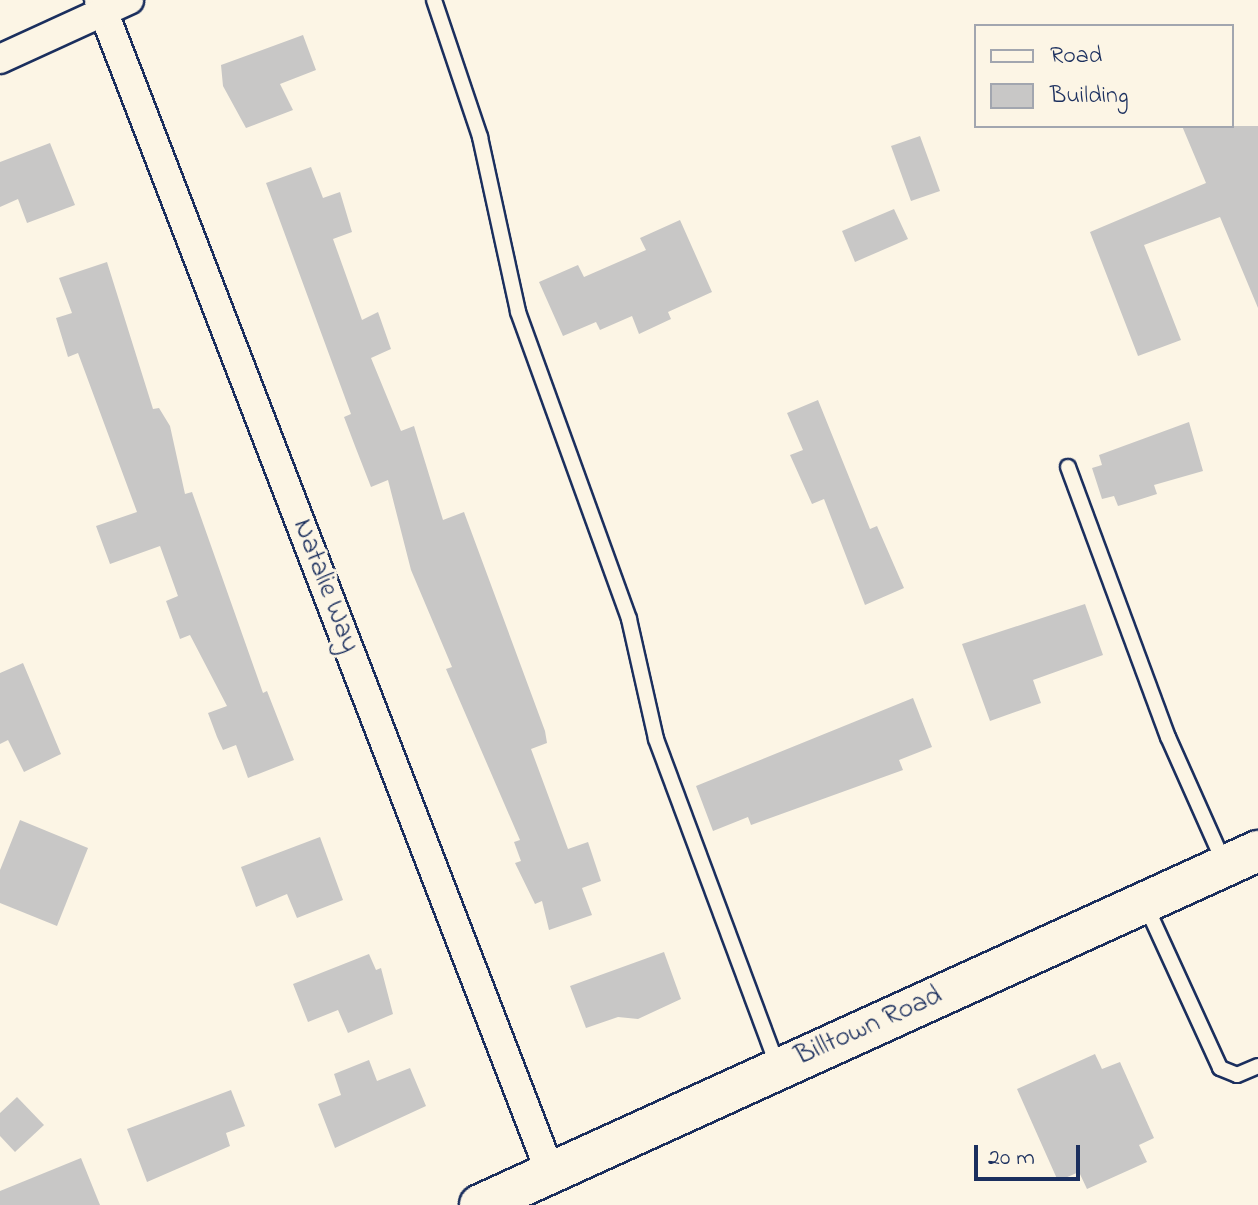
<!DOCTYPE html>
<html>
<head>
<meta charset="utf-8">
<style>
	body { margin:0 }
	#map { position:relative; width:1258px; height:1205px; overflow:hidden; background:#fcf5e5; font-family:"Indie Flower",sans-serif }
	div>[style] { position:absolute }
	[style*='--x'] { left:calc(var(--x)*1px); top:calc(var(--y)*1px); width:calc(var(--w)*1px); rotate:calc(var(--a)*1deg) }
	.building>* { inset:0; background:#c8c7c6 }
	.roads { filter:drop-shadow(2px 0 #1b2f5e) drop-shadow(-2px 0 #1b2f5e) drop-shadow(0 2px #1b2f5e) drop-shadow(0 -2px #1b2f5e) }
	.lane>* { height:14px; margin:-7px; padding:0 7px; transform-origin:7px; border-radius:7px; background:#fcf5e5 }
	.street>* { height:28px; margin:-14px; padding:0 14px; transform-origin:14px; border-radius:14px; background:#fcf5e5 }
	.secondary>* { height:40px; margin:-20px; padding:0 20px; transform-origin:20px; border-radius:20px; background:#fcf5e5 }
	span { translate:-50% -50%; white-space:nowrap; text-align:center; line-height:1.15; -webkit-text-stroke:6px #fcf5e5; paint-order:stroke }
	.street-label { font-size:28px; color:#1b2f5e }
	.legend { position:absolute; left:974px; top:24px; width:260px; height:104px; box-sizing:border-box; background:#fcf5e5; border:2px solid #a2a6af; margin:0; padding:10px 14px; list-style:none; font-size:24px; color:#1b2f5e }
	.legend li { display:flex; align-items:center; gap:16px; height:40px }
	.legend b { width:40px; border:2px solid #a2a6af }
	.scale { position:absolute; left:974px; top:1145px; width:106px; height:36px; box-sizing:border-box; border:4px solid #1b2f5e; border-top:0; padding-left:10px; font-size:24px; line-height:28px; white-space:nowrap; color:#1b2f5e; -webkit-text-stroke:6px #fcf5e5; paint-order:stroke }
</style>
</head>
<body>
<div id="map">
	<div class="building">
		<div style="clip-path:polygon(303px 35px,316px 70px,280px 84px,293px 110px,246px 128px,223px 86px,221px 65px)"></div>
		<div style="clip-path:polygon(1182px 126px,1258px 126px,1258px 308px,1220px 217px,1144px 245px,1181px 340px,1138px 356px,1090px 232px,1206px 183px)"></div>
		<div style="clip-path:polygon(920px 136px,940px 191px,911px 201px,891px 146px)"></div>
		<div style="clip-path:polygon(50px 143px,75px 205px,27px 223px,18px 199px,0 207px,0 162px)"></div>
		<div style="clip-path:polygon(311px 167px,323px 198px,340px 192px,352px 232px,333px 239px,362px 320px,378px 312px,391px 349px,371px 358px,401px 431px,414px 426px,443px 520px,464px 512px,545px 731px,547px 743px,531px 749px,568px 849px,588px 842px,601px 881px,582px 888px,592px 915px,549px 930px,542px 901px,535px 904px,515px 863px,521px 861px,514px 842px,520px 840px,446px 669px,452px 667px,411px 570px,388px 480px,371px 487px,355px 446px,344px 417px,351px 414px,266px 183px)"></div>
		<div style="clip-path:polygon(894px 209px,908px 239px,855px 262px,842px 231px)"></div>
		<div style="clip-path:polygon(680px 220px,712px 292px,668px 312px,671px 319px,639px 334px,632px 316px,600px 330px,596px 322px,563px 336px,539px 282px,578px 265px,584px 277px,646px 250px,640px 238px)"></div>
		<div style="clip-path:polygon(107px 262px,153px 409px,159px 408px,170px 426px,185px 494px,192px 492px,263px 693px,267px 691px,294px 760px,248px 778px,236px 745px,223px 750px,217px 737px,208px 713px,227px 706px,190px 635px,180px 639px,166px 601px,178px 596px,160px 546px,110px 564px,96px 526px,137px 512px,78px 353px,68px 357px,56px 318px,72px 313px,59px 278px)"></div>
		<div style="clip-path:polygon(818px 400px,870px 529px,877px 526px,904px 588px,865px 605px,824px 499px,812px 504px,790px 455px,803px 450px,787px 413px)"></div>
		<div style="clip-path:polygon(1189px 422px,1203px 471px,1154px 485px,1157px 494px,1135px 501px,1118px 506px,1114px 496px,1102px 499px,1092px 468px,1102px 465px,1099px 455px)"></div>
		<div style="clip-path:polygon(1085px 604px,1103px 655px,1033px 680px,1041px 703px,990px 721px,962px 644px)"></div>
		<div style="clip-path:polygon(23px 663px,61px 754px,24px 772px,8px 740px,0 744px,0 673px)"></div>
		<div style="clip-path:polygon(913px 698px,932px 747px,899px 760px,903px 770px,751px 825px,748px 817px,713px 831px,696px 786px)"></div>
		<div style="clip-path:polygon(20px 820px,88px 848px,57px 926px,0 903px,0 870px)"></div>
		<div style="clip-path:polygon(320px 837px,343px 900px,297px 918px,287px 894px,256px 907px,241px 867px)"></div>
		<div style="clip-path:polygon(664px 952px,681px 999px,638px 1019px,618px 1017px,586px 1028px,570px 986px)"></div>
		<div style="clip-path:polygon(369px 954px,376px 970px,381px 968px,393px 1014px,348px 1033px,338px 1010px,308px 1022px,293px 984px)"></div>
		<div style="clip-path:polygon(1095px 1054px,1102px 1069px,1120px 1062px,1154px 1138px,1139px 1145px,1147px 1162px,1087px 1189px,1079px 1172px,1058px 1181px,1017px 1089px)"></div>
		<div style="clip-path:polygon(369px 1060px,377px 1081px,410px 1068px,426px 1106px,335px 1148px,318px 1104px,341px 1095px,334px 1074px)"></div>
		<div style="clip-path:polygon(231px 1090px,245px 1126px,226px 1133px,230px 1146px,147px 1182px,127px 1129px)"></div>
		<div style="clip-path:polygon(17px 1097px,44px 1125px,15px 1152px,0 1136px,0 1113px)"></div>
		<div style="clip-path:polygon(81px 1158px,100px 1205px,0 1205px,0 1191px)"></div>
	</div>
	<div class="roads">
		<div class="lane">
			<div style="--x:434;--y:0;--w:145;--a:71.4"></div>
			<div style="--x:480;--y:137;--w:179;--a:77.7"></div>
			<div style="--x:518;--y:312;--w:326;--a:70.1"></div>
			<div style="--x:629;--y:619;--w:123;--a:77.3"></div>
			<div style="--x:656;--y:739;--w:350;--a:69.6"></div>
			<div style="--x:1068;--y:467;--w:288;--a:69.7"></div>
			<div style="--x:1168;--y:737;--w:140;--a:66"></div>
			<div style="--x:1146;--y:906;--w:178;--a:65.4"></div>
			<div style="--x:1220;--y:1068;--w:18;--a:22"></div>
			<div style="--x:1237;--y:1075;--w:23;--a:-23"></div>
		</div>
		<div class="street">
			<div style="--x:99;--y:0;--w:1256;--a:68.95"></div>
			<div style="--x:0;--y:59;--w:142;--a:-24.6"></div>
		</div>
		<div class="secondary">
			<div style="--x:480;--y:1205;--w:855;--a:-24.47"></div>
		</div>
	</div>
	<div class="street-label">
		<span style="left:325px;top:586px;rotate:69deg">Natalie Way</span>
		<span style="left:869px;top:1027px;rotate:-24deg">Billtown Road</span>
	</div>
	<ul class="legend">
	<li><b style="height:10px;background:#fcf5e5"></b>Road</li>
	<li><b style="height:22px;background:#c8c7c6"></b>Building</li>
	</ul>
	<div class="scale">20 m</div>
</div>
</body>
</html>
